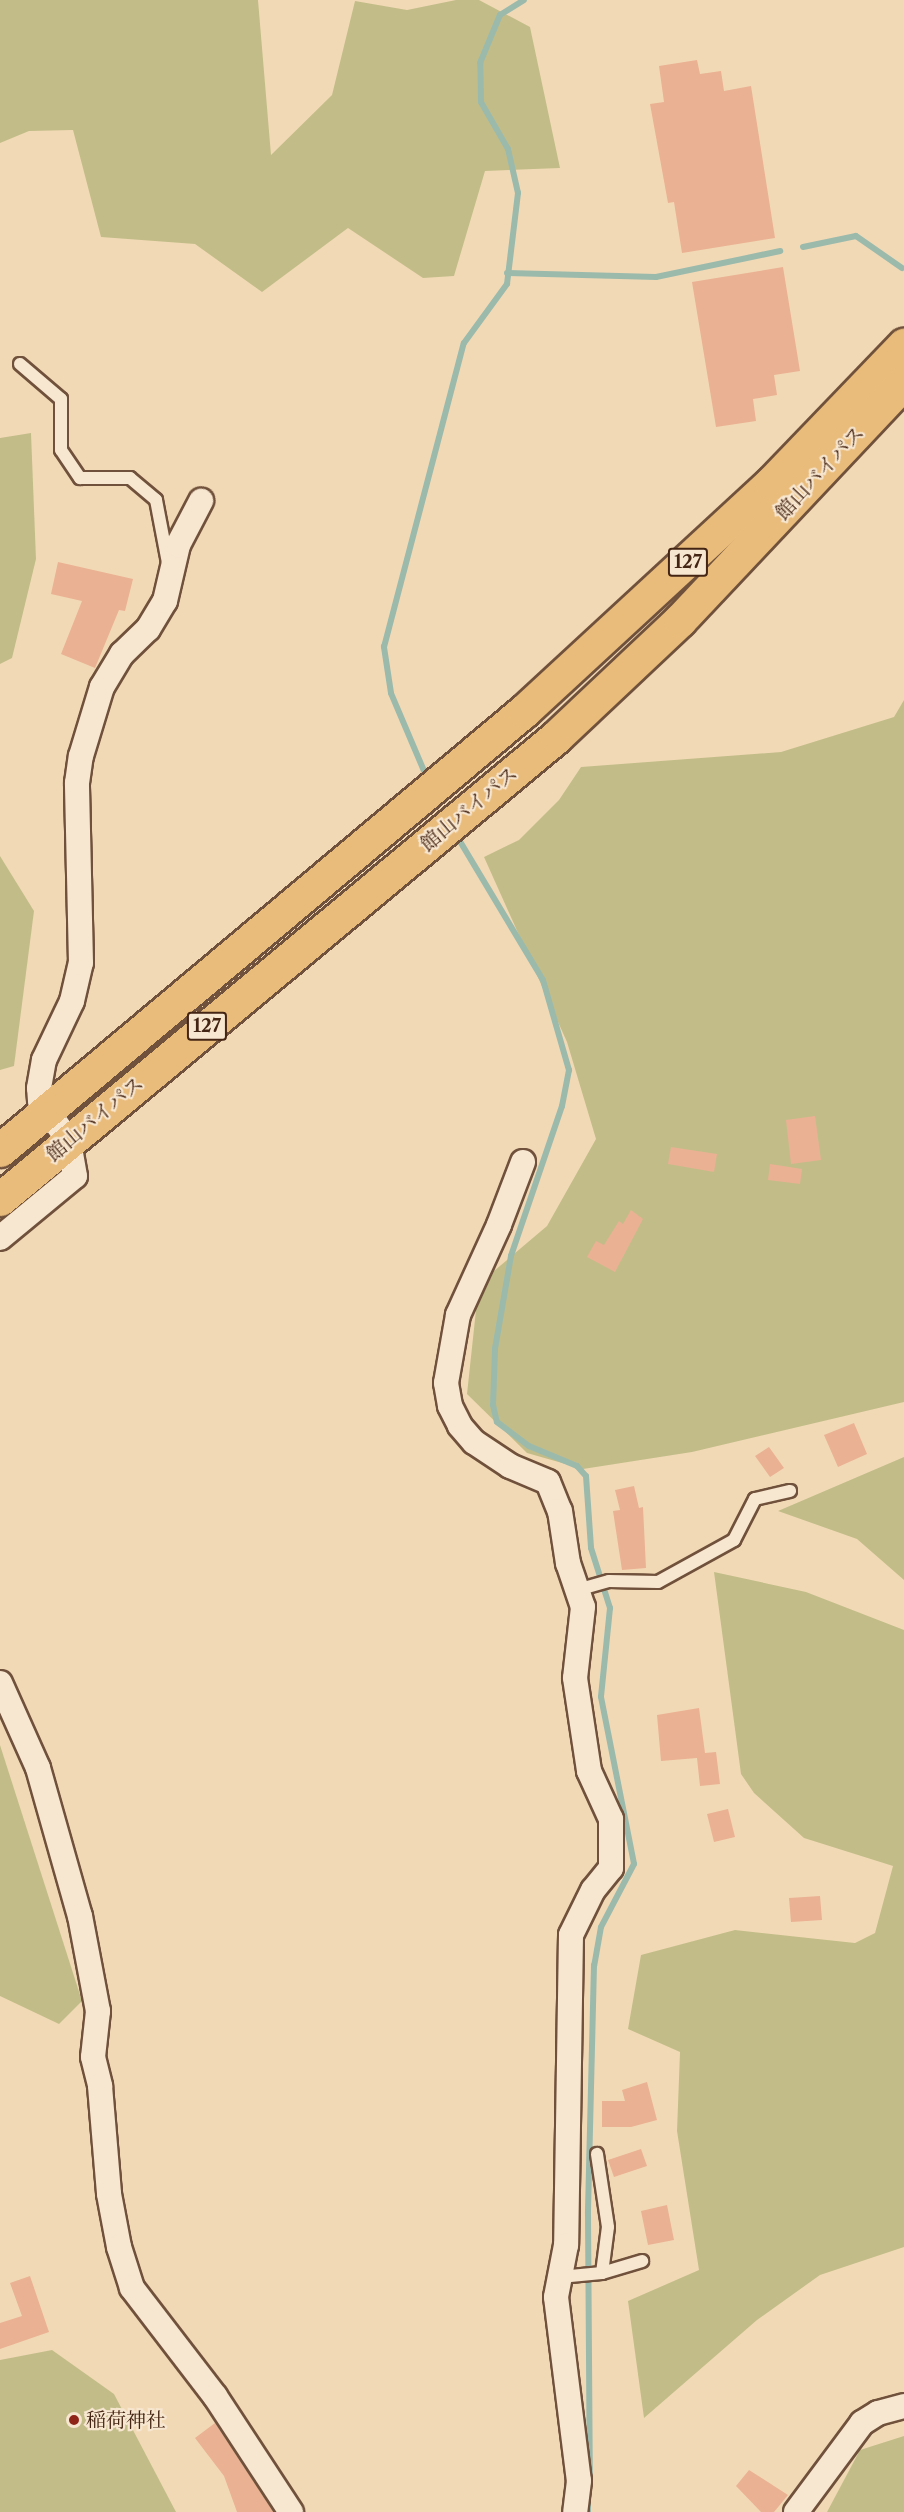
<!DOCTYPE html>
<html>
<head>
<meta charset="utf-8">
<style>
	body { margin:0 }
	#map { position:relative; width:904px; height:2512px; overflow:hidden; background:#f2d9b6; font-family:"Libre Caslon Text","Noto Serif JP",serif }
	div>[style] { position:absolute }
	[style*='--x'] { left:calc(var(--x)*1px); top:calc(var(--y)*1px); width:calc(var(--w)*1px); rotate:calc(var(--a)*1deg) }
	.green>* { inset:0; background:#c2bd88 }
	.stream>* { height:6px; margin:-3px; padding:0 3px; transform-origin:3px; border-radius:3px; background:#9bbaac }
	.building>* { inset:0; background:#eab193 }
	.roads { filter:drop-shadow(2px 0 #70513b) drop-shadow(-2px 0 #70513b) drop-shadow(0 2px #70513b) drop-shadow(0 -2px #70513b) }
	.service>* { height:12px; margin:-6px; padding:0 6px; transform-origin:6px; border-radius:6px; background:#f7e6d0 }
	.minor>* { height:24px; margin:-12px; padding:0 12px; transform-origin:12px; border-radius:12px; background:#f7e6d0 }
	.trunk>* { height:33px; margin:-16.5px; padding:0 16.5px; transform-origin:16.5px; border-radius:16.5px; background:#e9bc7b }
	.dots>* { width:16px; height:16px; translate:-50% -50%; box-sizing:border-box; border:3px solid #f7e6d0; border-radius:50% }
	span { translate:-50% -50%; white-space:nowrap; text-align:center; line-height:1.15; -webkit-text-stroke:4.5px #f7e6d0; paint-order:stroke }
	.shield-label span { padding:2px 4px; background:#f7e6d0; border:2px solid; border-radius:4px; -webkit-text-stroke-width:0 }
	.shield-label { font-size:18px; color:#442412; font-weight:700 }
	.street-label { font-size:20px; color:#442412 }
	.poi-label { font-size:20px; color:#442412 }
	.left { translate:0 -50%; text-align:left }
</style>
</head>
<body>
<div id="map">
	<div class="green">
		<div style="clip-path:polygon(0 0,258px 0,271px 155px,332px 95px,355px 1px,407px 10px,456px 0,479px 0,530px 27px,560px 168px,485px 171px,454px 276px,423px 278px,348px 228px,262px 292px,195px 244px,101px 237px,73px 130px,29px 131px,0 143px)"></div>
		<div style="clip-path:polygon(31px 433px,36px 559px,12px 658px,0 664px,0 438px)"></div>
		<div style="clip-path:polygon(904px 700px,904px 1402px,692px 1452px,583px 1469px,527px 1453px,467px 1394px,476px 1310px,494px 1271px,547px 1226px,596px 1139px,567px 1042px,484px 857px,519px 840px,559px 800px,581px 767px,781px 752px,894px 717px)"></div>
		<div style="clip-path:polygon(0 856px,34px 911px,14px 1066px,0 1070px)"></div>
		<div style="clip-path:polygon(904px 1457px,904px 1580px,857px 1539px,778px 1511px)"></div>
		<div style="clip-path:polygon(714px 1572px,806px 1592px,904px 1630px,904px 2247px,820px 2275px,757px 2320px,644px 2418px,628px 2301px,699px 2270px,677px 2131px,680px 2052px,628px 2029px,641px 1955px,735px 1930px,855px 1943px,875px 1933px,893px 1866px,804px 1838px,754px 1793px,741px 1774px)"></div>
		<div style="clip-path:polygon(0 1745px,82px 2001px,59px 2024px,0 1996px)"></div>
		<div style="clip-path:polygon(52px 2350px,114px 2394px,176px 2512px,0 2512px,0 2360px)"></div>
		<div style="clip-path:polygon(904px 2436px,904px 2512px,827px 2512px,860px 2450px)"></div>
	</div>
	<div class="stream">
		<div style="--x:803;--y:247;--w:54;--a:-11.7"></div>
		<div style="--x:856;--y:236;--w:56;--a:34.8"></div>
		<div style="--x:507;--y:273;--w:149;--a:1.5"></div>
		<div style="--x:656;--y:277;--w:127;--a:-11.8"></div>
		<div style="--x:427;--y:778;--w:92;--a:-113"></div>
		<div style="--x:391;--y:693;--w:47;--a:-98.7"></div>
		<div style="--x:384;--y:647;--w:314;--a:-75.3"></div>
		<div style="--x:464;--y:343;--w:73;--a:-53.9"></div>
		<div style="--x:507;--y:284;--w:92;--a:-83.1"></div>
		<div style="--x:518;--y:193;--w:45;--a:-102.8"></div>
		<div style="--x:508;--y:149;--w:54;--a:-119.9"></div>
		<div style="--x:481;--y:102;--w:39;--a:-91"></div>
		<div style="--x:480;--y:63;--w:52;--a:-67.4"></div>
		<div style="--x:500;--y:15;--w:28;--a:-32"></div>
		<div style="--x:455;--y:833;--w:171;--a:59.1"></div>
		<div style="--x:543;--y:980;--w:94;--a:73.9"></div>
		<div style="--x:569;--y:1070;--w:37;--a:101"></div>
		<div style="--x:562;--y:1106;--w:158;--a:108.8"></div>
		<div style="--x:511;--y:1256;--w:94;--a:99.8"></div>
		<div style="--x:495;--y:1349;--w:56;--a:92"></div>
		<div style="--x:493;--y:1405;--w:17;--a:77"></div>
		<div style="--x:497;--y:1422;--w:40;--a:37"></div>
		<div style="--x:529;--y:1446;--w:52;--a:22.6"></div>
		<div style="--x:577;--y:1466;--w:13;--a:48"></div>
		<div style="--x:586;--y:1476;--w:72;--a:86"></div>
		<div style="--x:591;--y:1548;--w:63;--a:72.4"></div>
		<div style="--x:610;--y:1608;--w:89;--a:95.8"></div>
		<div style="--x:601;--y:1697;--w:170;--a:78.8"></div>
		<div style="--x:634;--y:1864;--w:71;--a:117.6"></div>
		<div style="--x:601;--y:1927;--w:39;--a:100"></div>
		<div style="--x:594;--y:1965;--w:249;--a:91.4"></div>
		<div style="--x:588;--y:2214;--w:265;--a:89.6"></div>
		<div style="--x:588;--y:2512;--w:14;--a:-90"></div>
	</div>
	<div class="building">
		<div style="clip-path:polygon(697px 60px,700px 74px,721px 71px,724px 91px,751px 86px,775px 238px,682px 253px,674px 202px,668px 203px,650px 104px,664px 102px,659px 66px)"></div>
		<div style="clip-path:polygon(783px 267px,800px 371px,774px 375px,777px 395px,753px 399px,756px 421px,716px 427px,692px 282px)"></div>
		<div style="clip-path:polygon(58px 562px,133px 579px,125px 611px,119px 610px,95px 668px,61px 654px,82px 601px,51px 594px)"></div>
		<div style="clip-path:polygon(815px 1116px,821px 1160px,791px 1164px,786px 1120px)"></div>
		<div style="clip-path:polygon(671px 1147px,717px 1154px,714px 1172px,668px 1164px)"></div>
		<div style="clip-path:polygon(770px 1164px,802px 1169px,800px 1184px,768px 1180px)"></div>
		<div style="clip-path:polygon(631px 1210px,643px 1219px,615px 1272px,587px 1257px,596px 1241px,604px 1245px,619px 1221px,623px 1224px)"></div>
		<div style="clip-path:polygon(854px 1423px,867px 1454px,838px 1467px,824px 1435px)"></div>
		<div style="clip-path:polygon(769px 1447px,784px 1468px,770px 1477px,755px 1456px)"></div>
		<div style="clip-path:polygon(634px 1486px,639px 1508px,643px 1507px,646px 1568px,622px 1570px,613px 1511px,620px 1510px,615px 1490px)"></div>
		<div style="clip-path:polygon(699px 1708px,705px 1753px,716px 1752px,720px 1784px,700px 1786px,697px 1758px,661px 1761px,657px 1715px)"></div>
		<div style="clip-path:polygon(728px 1809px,735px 1837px,714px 1842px,707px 1814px)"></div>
		<div style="clip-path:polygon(820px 1896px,822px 1920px,791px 1922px,789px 1898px)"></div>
		<div style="clip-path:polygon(647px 2082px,657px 2120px,631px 2127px,602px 2127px,602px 2101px,625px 2101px,622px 2090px)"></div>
		<div style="clip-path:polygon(641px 2149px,647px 2166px,614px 2177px,608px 2160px)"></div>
		<div style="clip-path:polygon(667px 2205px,674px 2240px,648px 2245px,641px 2211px)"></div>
		<div style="clip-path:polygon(30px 2276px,49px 2332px,0 2349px,0 2323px,22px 2316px,10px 2283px)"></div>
		<div style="clip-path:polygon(215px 2423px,273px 2511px,274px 2512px,237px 2512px,224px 2476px,195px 2438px)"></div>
		<div style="clip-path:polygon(749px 2470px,788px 2495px,774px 2512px,761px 2512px,736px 2486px)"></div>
	</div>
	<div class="roads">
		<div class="service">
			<div style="--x:20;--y:364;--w:54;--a:40.5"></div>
			<div style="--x:61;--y:399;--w:51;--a:90"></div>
			<div style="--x:61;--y:450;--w:34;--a:56"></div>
			<div style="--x:80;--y:478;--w:50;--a:0"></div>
			<div style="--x:130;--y:478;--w:34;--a:40"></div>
			<div style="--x:156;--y:500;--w:64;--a:79.2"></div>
			<div style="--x:577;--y:1590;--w:33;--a:-16"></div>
			<div style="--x:609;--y:1581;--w:49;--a:1.2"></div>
			<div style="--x:658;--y:1582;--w:87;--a:-28.9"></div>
			<div style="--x:734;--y:1540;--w:46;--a:-62.9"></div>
			<div style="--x:755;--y:1499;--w:36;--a:-13"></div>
			<div style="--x:602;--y:2273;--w:42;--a:-16.7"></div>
			<div style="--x:560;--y:2277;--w:42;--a:-5.4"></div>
			<div style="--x:602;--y:2273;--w:46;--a:-82.6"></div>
			<div style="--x:608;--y:2227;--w:74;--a:-98.6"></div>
		</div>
		<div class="minor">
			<div style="--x:523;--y:1162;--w:67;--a:110.9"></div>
			<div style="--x:499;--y:1225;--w:99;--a:114.5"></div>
			<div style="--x:458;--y:1315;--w:69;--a:100"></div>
			<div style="--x:446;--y:1383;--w:23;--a:80"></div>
			<div style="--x:450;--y:1406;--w:22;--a:63"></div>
			<div style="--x:460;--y:1426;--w:21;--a:49"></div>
			<div style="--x:474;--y:1442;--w:43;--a:33.7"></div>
			<div style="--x:510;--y:1466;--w:41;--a:22.8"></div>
			<div style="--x:548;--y:1482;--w:31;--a:68"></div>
			<div style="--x:560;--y:1511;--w:53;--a:81.3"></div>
			<div style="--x:568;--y:1563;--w:46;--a:71.2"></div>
			<div style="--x:583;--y:1607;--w:71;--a:96.4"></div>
			<div style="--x:575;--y:1678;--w:94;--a:81.4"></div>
			<div style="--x:589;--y:1771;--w:53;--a:65.4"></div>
			<div style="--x:611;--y:1819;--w:49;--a:90"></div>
			<div style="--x:611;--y:1868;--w:28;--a:129"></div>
			<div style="--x:593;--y:1890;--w:50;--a:116.1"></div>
			<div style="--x:571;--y:1935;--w:310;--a:90.9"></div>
			<div style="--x:566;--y:2245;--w:53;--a:100.9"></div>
			<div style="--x:556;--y:2297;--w:185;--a:82.9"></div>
			<div style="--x:579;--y:2481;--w:31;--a:97"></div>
			<div style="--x:0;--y:1238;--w:97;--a:-39.6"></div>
			<div style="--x:75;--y:1176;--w:36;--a:-100"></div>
			<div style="--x:69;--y:1141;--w:49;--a:-125.9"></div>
			<div style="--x:40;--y:1101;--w:13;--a:-94"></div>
			<div style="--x:39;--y:1088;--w:28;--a:-80"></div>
			<div style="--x:44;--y:1060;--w:65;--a:-64.6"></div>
			<div style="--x:72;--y:1001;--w:39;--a:-77"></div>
			<div style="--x:81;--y:963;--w:180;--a:-91.3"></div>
			<div style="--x:77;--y:783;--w:27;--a:-82"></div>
			<div style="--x:81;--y:756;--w:72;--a:-73.1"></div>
			<div style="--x:102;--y:687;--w:39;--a:-59"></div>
			<div style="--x:122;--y:654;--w:36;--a:-44"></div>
			<div style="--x:148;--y:629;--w:33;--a:-59"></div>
			<div style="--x:165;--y:601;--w:57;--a:-76.9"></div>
			<div style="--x:178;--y:545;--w:50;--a:-62.4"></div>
			<div style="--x:0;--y:1683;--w:93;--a:65.9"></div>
			<div style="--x:38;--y:1768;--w:154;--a:74.2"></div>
			<div style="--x:80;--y:1916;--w:97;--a:79.3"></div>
			<div style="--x:98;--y:2011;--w:46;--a:96.2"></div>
			<div style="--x:93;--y:2057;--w:30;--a:76"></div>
			<div style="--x:100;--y:2086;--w:108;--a:85.2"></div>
			<div style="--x:109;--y:2194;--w:54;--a:79.3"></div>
			<div style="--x:119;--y:2247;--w:43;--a:72.4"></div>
			<div style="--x:132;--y:2288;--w:136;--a:52.5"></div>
			<div style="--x:215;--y:2396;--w:139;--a:56.8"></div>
			<div style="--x:796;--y:2512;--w:111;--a:-53.4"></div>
			<div style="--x:862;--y:2423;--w:19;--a:-32"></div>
			<div style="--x:878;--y:2413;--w:27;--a:-15"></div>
		</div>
		<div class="trunk">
			<div style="--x:0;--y:1150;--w:684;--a:-39.96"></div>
			<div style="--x:524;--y:711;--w:336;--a:-42.7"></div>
			<div style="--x:771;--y:483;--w:192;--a:-46.1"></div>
			<div style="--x:0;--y:1199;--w:723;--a:-39.72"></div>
			<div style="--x:556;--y:737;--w:170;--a:-43.3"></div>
			<div style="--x:680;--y:620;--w:327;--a:-46.7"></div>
		</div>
	</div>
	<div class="dots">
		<div style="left:74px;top:2420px;background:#8f2418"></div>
	</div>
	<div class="shield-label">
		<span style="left:688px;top:562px">127</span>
		<span style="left:207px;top:1026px">127</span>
	</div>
	<div class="street-label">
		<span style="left:820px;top:473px;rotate:-47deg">館山バイパス</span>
		<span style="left:469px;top:809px;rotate:-40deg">館山バイパス</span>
		<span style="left:95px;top:1119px;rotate:-40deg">館山バイパス</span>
	</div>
	<div class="poi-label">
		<span class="left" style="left:86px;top:2420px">稲荷神社</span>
	</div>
</div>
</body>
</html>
